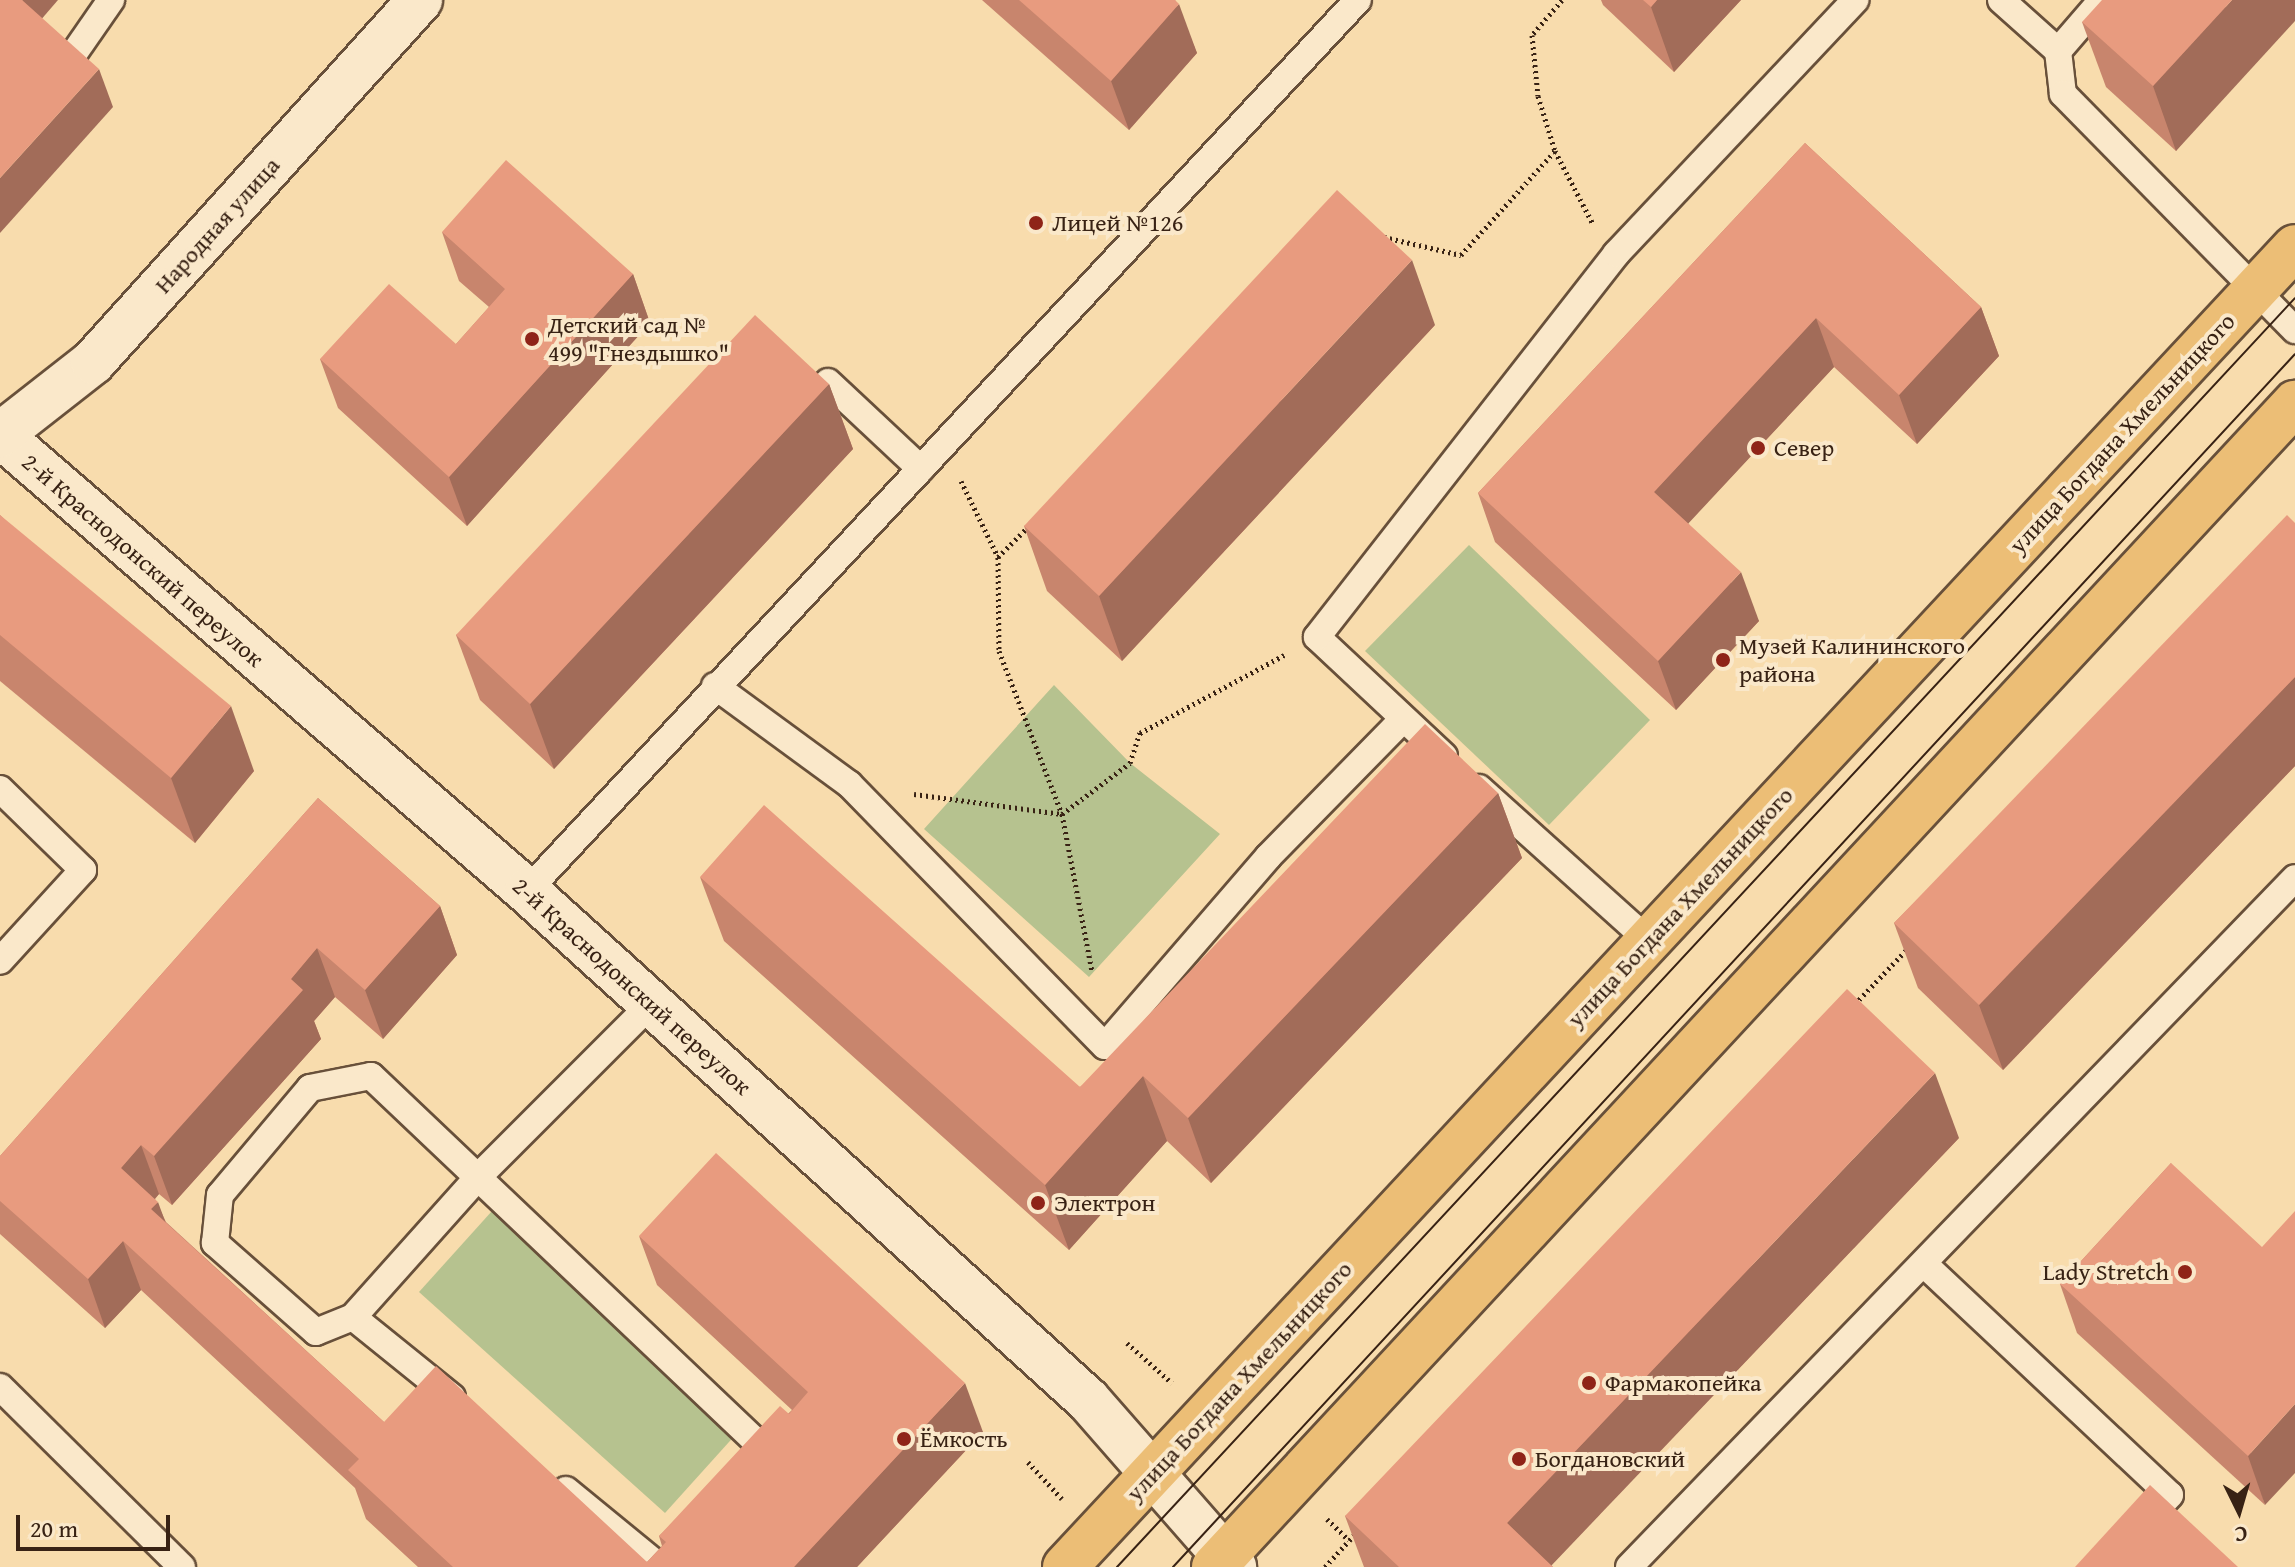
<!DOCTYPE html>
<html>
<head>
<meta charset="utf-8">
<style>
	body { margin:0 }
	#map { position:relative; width:2295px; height:1567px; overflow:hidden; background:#f8dcad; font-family:"Gentium Book Plus",serif }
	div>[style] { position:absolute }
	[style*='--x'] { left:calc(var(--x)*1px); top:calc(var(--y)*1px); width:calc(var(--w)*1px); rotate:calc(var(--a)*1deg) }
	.green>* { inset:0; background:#b6c28f }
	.path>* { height:5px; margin-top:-2.5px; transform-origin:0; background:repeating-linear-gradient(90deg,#382214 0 2px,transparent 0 6px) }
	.roads { filter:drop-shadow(2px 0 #68503a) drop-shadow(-2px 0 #68503a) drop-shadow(0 2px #68503a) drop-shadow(0 -2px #68503a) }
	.service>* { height:26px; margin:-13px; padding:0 13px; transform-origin:13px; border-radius:13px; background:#fae8ca }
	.minor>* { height:44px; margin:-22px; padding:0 22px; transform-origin:22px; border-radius:22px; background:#fae8ca }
	.trunk>* { height:44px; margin:-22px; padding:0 22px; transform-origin:22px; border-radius:22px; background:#ecbe76 }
	.tram>* { height:2px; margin:-1px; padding:0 1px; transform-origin:1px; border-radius:1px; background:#382214 }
	.wall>* { inset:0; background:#c8856d }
	.shaded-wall>* { inset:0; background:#a26c59 }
	.building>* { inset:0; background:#e89b7f }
	.dots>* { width:22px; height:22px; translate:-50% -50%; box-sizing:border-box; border:4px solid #fae8ca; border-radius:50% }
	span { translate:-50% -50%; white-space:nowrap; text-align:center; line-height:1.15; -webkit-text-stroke:8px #fae8ca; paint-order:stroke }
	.poi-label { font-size:24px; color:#382214 }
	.left { translate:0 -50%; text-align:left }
	.right { translate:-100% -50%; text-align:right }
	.street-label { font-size:24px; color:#382214 }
	.north { position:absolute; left:2199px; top:1471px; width:80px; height:80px; -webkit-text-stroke:6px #fae8ca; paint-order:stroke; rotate:175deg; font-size:22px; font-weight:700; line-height:32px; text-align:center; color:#382214 }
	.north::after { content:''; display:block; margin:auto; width:28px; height:36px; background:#382214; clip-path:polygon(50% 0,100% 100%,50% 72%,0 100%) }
	.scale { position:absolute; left:16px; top:1515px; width:154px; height:36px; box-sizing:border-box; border:4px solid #382214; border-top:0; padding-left:10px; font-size:24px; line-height:28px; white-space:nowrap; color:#382214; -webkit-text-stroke:6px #fae8ca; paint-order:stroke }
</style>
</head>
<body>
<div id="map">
	<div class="green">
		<div style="clip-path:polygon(1469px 545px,1650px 720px,1549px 825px,1365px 651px)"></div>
		<div style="clip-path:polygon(1054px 685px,1130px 763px,1220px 834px,1089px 977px,924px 829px)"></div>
		<div style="clip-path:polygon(492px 1211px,738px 1432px,665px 1513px,419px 1292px)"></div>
	</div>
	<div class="path">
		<div style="--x:1562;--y:0;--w:46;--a:130.6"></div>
		<div style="--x:1532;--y:35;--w:61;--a:84.4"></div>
		<div style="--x:1538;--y:96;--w:58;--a:72.8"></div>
		<div style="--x:1555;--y:151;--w:82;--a:62.5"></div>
		<div style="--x:1384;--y:237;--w:79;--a:13.2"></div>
		<div style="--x:1461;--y:255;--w:140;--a:-47.9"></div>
		<div style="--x:961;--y:481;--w:85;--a:64"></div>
		<div style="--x:998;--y:557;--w:94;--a:89.4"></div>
		<div style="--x:999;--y:651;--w:175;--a:68.9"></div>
		<div style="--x:1062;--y:814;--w:161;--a:79.2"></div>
		<div style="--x:998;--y:557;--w:44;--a:-45"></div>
		<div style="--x:914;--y:794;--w:149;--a:7.7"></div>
		<div style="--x:1062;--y:814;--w:85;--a:-36.9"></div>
		<div style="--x:1130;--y:763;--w:32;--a:-72"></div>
		<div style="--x:1140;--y:733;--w:164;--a:-28.4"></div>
		<div style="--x:1855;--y:1004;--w:79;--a:-46.5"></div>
		<div style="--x:1127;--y:1343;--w:60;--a:41.6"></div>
		<div style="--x:1028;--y:1462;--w:50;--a:47.4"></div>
		<div style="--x:1327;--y:1519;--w:30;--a:44"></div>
		<div style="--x:1325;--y:1567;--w:47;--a:-47.6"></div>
	</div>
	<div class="roads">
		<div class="service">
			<div style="--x:2001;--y:0;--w:76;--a:41.8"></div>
			<div style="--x:2102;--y:0;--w:67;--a:130.8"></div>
			<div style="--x:2058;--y:51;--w:43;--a:83.4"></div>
			<div style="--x:2063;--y:94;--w:331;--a:45.5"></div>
			<div style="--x:57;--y:78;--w:95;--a:-55.3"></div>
			<div style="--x:828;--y:382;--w:127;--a:43.1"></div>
			<div style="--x:715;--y:686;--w:166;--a:36.2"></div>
			<div style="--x:849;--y:784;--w:366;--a:45.7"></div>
			<div style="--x:1105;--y:1046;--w:250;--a:-49.2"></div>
			<div style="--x:1268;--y:857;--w:193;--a:-45.6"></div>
			<div style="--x:1444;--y:756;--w:174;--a:-136.9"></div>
			<div style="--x:1317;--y:637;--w:486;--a:-52"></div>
			<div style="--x:1616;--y:254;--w:349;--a:-46.7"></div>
			<div style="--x:1479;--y:788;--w:229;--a:42"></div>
			<div style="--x:0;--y:789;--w:116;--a:44.3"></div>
			<div style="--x:83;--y:870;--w:123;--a:132.4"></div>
			<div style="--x:527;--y:891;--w:1218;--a:-47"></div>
			<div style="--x:1924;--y:1264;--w:337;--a:43.2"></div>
			<div style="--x:2170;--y:1495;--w:100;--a:133.8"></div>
			<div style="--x:353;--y:1317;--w:189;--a:-48.2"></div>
			<div style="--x:479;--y:1176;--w:243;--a:-45"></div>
			<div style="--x:0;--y:1387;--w:256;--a:44.7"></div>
			<div style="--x:452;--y:1397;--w:127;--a:-141.1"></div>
			<div style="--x:353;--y:1317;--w:40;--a:158"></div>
			<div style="--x:316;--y:1332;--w:135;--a:-138.6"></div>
			<div style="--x:215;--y:1243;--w:48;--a:-84.1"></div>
			<div style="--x:220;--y:1195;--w:140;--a:-49.9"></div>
			<div style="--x:310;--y:1088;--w:62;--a:-11.1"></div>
			<div style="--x:371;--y:1076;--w:543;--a:43.51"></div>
			<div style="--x:765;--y:1450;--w:13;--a:132"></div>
			<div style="--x:566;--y:1490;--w:122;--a:39.3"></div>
			<div style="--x:1629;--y:1567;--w:958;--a:-45.97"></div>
		</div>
		<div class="minor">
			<div style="--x:0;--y:435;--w:697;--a:40.87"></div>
			<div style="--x:527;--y:891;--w:757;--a:42.22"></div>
			<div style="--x:1088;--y:1400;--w:222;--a:48.8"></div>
			<div style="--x:0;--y:435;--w:118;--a:-38.1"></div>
			<div style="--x:93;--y:362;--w:488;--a:-47.9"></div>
		</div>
		<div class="trunk">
			<div style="--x:1065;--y:1567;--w:1804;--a:-47.02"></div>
			<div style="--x:1214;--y:1567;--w:1589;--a:-47.12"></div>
		</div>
	</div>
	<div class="tram">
		<div style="--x:1117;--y:1567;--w:1731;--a:-47.13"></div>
		<div style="--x:1173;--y:1567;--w:1652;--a:-47.23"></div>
	</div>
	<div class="wall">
		<div style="clip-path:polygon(982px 0,1175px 0,1197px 53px,1129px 130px)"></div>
		<div style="clip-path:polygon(1601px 0,1741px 0,1674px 72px,1603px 5px)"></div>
		<div style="clip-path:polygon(2295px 0,2176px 151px,2106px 87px,2082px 22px)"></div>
		<div style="clip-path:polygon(1805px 143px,1981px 307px,1999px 356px,1917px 444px,1834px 367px,1688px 523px,1759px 621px,1676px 710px,1495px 542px,1478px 493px)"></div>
		<div style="clip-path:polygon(442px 232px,633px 274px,650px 323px,467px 526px,338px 408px,320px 359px,456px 344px,489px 307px,459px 281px)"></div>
		<div style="clip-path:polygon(1435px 325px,1122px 661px,1047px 591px,1024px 526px)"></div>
		<div style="clip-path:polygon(829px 384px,853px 449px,554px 769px,480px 700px,456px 635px)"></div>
		<div style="clip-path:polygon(0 515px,254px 771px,195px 843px,0 681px)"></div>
		<div style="clip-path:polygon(2295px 523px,2295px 766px,2003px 1070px,1918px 988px,1894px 923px)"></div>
		<div style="clip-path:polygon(1498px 793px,1522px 858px,1211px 1183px,1167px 1141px,1069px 1250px,724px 941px,700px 877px,1080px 1087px)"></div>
		<div style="clip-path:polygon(318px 798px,440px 906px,457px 955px,383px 1039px,335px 997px,314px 1021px,321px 1039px,172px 1205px,159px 1194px,155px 1199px,166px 1222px,384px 1422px,647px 1562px,662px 1546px,659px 1536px,792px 1410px,657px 1285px,639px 1236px,983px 1432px,857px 1567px,418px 1567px,366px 1519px,355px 1488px,141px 1290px,105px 1328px,0 1234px,0 1156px)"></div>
		<div style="clip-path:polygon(1959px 1138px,1551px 1565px,1553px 1567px,1364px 1567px,1345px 1516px)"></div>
		<div style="clip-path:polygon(2171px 1163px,2265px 1505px,2077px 1333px,2060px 1284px)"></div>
	</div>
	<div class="shaded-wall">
		<div style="clip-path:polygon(22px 0,58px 0,33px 29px)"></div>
		<div style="clip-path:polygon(1657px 0,1741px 0,1674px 72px,1651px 7px)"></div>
		<div style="clip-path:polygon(2232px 0,2295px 0,2295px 21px,2176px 151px,2153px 86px)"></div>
		<div style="clip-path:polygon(1179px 4px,1197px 53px,1129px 130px,1111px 81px)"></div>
		<div style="clip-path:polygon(99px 69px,113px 107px,0 233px,0 178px)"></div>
		<div style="clip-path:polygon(1412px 260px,1435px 325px,1122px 661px,1099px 596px)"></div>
		<div style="clip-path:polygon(633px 274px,650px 323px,467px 526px,449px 477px)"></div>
		<div style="clip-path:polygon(1981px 307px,1999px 356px,1917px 444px,1899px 395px)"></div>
		<div style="clip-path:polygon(1816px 318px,1834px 367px,1672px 541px,1654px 492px)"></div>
		<div style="clip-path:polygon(829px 384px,853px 449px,554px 769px,530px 704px)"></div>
		<div style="clip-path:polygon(1741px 572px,1759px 621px,1676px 710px,1658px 661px)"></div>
		<div style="clip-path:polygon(2295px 677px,2295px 766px,2003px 1070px,1979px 1005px)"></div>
		<div style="clip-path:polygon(231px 706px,254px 771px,195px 843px,171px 778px)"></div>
		<div style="clip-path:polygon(1498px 793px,1522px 858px,1211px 1183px,1188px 1118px)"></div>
		<div style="clip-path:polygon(440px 906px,457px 955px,383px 1039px,365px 990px)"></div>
		<div style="clip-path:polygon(317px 948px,335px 997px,314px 1021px,321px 1039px,172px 1205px,154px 1156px,291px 979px)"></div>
		<div style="clip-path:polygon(1935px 1073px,1959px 1138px,1550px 1567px,1507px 1523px)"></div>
		<div style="clip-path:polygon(1143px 1076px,1167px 1141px,1069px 1250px,1045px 1185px)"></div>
		<div style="clip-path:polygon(141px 1145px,159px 1194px,139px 1217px,121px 1168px)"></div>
		<div style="clip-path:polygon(158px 1202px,176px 1251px,151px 1209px)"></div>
		<div style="clip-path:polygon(123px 1241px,141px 1290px,105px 1328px,88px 1279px)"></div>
		<div style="clip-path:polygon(965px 1383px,983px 1432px,857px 1567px,794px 1567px)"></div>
		<div style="clip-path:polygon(2295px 1404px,2295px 1473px,2265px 1505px,2248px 1456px)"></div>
	</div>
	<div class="building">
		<div style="clip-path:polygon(0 0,22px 0,99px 69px,0 178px)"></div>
		<div style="clip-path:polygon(1019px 0,1175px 0,1179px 4px,1111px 81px)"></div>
		<div style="clip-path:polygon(1643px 0,1657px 0,1651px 7px)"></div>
		<div style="clip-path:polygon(2102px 0,2232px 0,2153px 86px,2082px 22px)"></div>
		<div style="clip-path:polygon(1805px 143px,1981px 307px,1899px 395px,1816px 318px,1654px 492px,1741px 572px,1658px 661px,1478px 493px)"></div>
		<div style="clip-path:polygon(506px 160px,633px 274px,449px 477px,320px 359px,389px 284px,456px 344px,505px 289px,442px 232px)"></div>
		<div style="clip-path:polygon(1337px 190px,1412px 260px,1099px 596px,1024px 526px)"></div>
		<div style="clip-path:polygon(755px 315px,829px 384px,530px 704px,456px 635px)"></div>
		<div style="clip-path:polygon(0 515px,231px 706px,171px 778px,0 635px)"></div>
		<div style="clip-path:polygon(2287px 515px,2295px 523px,2295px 677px,1979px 1005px,1894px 923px)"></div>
		<div style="clip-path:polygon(1425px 724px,1498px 793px,1188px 1118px,1143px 1076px,1045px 1185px,700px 877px,764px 805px,1080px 1087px)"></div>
		<div style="clip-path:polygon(318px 798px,440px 906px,365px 990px,317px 948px,291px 979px,303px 990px,154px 1156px,141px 1145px,121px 1168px,158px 1202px,151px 1209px,384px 1422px,436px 1366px,647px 1562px,666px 1542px,659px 1536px,780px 1406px,789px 1414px,808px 1392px,639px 1236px,716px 1153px,965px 1383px,794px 1567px,453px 1567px,348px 1470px,359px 1459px,123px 1241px,88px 1279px,0 1201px,0 1156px)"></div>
		<div style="clip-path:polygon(1847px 989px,1935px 1073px,1507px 1523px,1553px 1567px,1399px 1567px,1345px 1516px)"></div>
		<div style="clip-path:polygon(2171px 1163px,2262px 1247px,2295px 1211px,2295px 1404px,2248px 1456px,2060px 1284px)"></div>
		<div style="clip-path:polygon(2150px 1485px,2238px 1567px,2075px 1567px)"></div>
	</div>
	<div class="dots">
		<div style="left:1036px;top:223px;background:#8f2418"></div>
		<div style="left:532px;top:339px;background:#8f2418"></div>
		<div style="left:1758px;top:448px;background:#8f2418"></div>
		<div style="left:1723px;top:660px;background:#8f2418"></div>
		<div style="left:1038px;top:1203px;background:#8f2418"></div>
		<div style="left:2185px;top:1272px;background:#8f2418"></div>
		<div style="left:1589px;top:1383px;background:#8f2418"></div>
		<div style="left:904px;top:1439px;background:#8f2418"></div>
		<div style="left:1519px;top:1459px;background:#8f2418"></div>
	</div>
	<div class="poi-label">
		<span class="left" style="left:1052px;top:223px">Лицей №126</span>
		<span class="left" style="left:548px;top:339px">Детский сад №<br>499 "Гнездышко"</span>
		<span class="left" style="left:1774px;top:448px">Север</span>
		<span class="left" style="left:1739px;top:660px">Музей Калининского<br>района</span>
		<span class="left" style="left:1054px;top:1203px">Электрон</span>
		<span class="right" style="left:2169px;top:1272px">Lady Stretch</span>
		<span class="left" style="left:1605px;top:1383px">Фармакопейка</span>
		<span class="left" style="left:920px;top:1439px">Ёмкость</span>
		<span class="left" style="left:1535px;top:1459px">Богдановский</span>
	</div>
	<div class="street-label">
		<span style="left:217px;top:225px;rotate:-48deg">Народная улица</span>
		<span style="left:2122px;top:433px;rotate:-47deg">улица Богдана Хмельницкого</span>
		<span style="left:143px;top:560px;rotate:41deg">2-й Краснодонский переулок</span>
		<span style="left:1680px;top:907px;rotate:-47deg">улица Богдана Хмельницкого</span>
		<span style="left:632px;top:986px;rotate:42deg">2-й Краснодонский переулок</span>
		<span style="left:1239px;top:1381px;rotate:-47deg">улица Богдана Хмельницкого</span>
	</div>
	<div class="north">С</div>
	<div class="scale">20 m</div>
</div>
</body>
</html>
